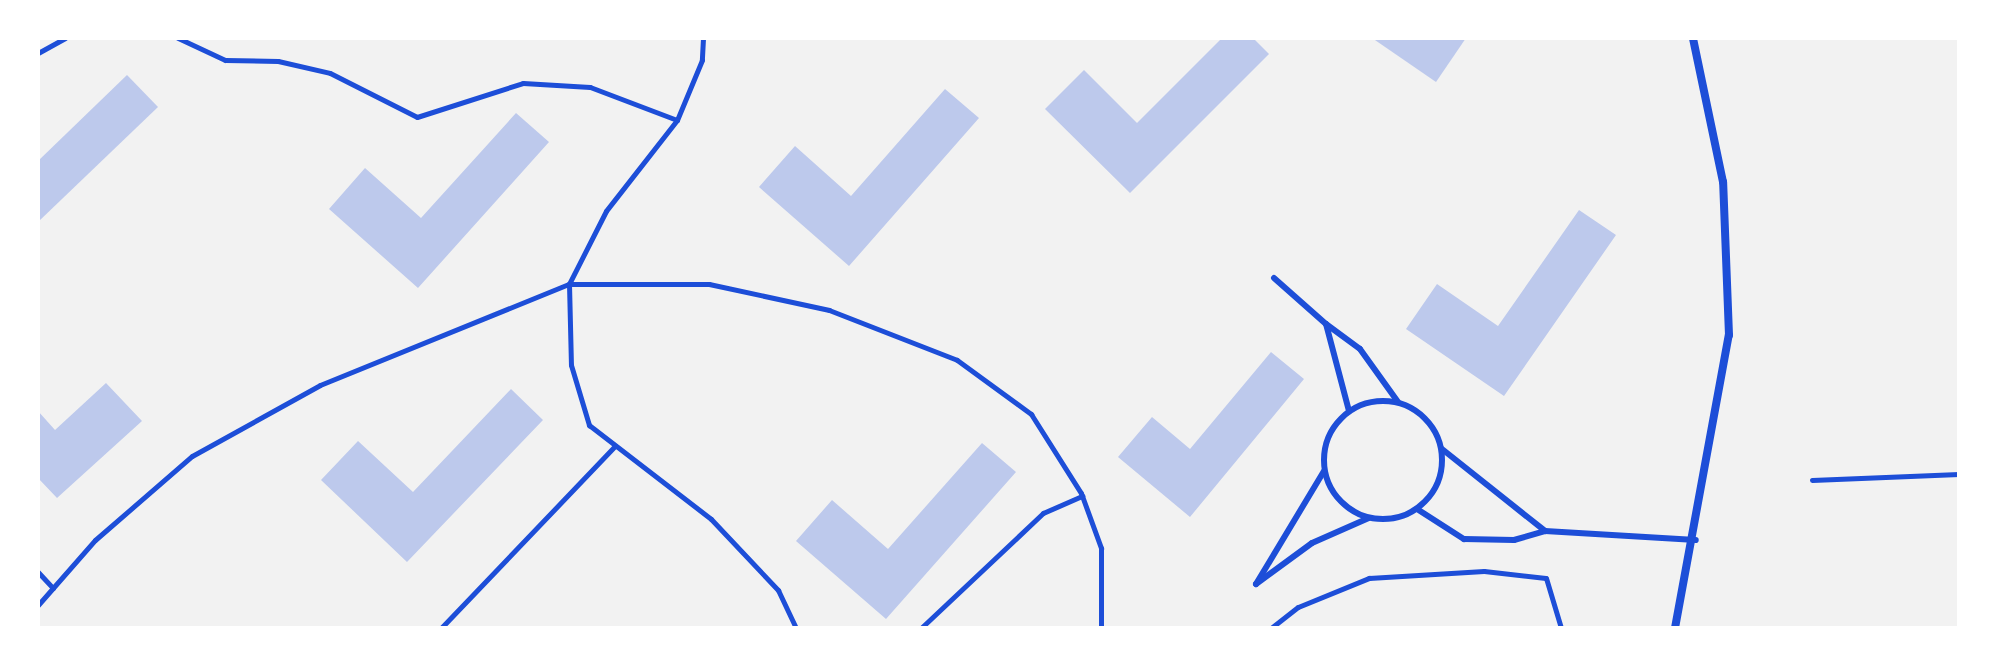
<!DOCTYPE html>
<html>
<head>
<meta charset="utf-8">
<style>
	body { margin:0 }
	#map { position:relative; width:1997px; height:666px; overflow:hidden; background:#f2f2f2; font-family:Quicksand,sans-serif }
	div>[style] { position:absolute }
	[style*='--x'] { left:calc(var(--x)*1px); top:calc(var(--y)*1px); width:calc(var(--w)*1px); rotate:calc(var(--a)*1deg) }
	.building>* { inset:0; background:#bdc9ec }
	.path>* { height:5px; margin:-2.5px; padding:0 2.5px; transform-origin:2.5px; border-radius:2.5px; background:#1d4ed8 }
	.service>* { height:6px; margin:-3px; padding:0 3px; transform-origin:3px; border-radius:3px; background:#1d4ed8 }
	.service>.ring { margin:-3px; padding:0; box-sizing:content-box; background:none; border:6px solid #1d4ed8; border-radius:50% }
	.minor>* { height:8px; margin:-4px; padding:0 4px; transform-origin:4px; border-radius:4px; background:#1d4ed8 }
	span { translate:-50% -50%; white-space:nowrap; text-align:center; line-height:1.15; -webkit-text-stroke:6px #fff; paint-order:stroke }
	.frame { position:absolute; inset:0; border:40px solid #fff; pointer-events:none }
</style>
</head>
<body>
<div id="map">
	<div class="building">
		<div style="clip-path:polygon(1222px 38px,1253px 38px,1269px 54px,1130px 193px,1045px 109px,1084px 70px,1137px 123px)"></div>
		<div style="clip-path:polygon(1372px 38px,1466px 38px,1436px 82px)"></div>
		<div style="clip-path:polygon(127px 75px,158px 107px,38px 222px,38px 161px)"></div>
		<div style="clip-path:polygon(945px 89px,979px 118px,849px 266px,759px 187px,795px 146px,851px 196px)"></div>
		<div style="clip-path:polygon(516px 113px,549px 142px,418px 288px,329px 209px,365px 168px,421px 218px)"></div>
		<div style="clip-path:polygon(1579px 210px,1616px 235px,1504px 396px,1406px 329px,1437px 284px,1498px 326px)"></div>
		<div style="clip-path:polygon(1271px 352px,1304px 379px,1190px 517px,1118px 457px,1152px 417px,1190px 449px)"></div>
		<div style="clip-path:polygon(106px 383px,142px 421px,57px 498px,38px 478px,38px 411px,55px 430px)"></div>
		<div style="clip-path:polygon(511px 389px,543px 420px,407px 562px,321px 480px,358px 441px,413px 492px)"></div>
		<div style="clip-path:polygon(982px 443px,1016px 472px,886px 619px,796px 541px,832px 500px,888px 549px)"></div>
	</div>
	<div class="path">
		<div style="--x:178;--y:38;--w:52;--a:25.1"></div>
		<div style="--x:225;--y:60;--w:53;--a:1.1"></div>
		<div style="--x:278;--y:61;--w:53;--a:13"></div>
		<div style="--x:330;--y:73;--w:97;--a:26.8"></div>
		<div style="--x:417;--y:117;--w:111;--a:-17.8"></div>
		<div style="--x:523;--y:83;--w:67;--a:3.4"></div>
		<div style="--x:590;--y:87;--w:93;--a:20.8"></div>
		<div style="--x:703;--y:38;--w:22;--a:93"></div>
		<div style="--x:702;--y:60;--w:65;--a:112.6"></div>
		<div style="--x:677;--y:120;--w:115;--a:128"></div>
		<div style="--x:606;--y:211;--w:82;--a:116.9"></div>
		<div style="--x:569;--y:284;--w:81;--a:88.6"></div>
		<div style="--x:571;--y:365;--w:63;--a:73.3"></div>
		<div style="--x:589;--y:425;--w:154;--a:37.6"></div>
		<div style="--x:711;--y:519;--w:98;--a:46.7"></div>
		<div style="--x:778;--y:590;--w:42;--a:64.7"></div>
		<div style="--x:38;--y:53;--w:31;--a:-29"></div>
		<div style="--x:1812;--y:480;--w:147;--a:-2.3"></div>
		<div style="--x:38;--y:572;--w:22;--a:47"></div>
		<div style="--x:38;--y:605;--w:86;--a:-48.8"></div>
		<div style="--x:95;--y:540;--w:128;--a:-40.9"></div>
		<div style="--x:192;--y:456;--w:146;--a:-29"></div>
		<div style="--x:320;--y:385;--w:269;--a:-22.1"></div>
		<div style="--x:569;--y:284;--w:140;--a:0"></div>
		<div style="--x:709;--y:284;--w:123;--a:12.2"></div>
		<div style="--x:829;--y:310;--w:137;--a:21.3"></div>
		<div style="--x:957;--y:360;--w:92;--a:36.1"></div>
		<div style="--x:1031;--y:414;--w:93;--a:57.7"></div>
		<div style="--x:1081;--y:493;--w:59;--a:70"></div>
		<div style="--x:1101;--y:548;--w:80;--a:90"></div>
		<div style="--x:441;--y:628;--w:252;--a:-46.3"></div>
		<div style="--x:921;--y:628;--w:168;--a:-43.3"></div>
		<div style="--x:1043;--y:513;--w:43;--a:-23.6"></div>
		<div style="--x:1271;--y:628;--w:34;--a:-38"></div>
		<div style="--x:1298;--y:607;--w:77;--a:-22.2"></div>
		<div style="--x:1369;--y:578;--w:115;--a:-3.5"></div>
		<div style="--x:1484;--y:571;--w:62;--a:6.4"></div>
		<div style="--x:1546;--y:578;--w:52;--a:73.3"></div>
	</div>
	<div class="service">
		<div style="--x:1274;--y:278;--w:69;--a:41.5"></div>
		<div class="ring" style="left:1324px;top:401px;width:112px;height:112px"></div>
		<div style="--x:1349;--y:411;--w:90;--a:-104.8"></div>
		<div style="--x:1326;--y:324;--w:42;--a:36.3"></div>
		<div style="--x:1360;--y:349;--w:65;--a:54.4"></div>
		<div style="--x:1442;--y:449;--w:132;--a:38.5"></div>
		<div style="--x:1324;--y:471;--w:132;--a:121"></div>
		<div style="--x:1256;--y:584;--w:69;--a:-36.2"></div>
		<div style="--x:1312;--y:543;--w:62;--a:-23.7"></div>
		<div style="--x:1417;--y:509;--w:56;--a:32.6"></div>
		<div style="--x:1464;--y:539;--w:50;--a:1.1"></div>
		<div style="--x:1514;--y:540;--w:32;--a:-16"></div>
		<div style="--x:1545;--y:531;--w:151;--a:3.4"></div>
	</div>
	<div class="minor">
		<div style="--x:1675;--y:628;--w:298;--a:-79.6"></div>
		<div style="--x:1729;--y:335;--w:153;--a:-92.2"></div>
		<div style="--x:1723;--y:182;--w:147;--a:-101.8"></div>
	</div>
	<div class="frame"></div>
</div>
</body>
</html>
